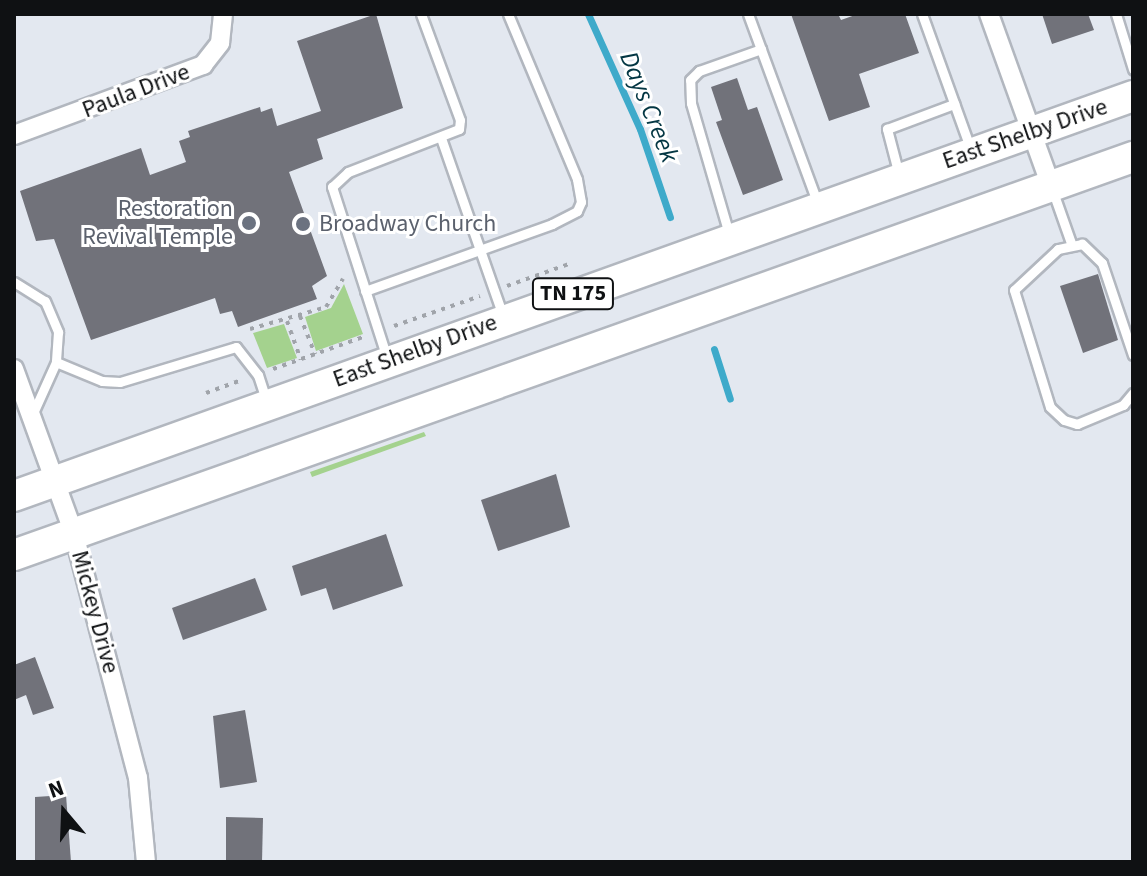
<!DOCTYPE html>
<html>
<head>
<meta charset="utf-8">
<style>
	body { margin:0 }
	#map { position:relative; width:1147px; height:876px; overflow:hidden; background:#e3e8f0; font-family:"Source Sans 3",sans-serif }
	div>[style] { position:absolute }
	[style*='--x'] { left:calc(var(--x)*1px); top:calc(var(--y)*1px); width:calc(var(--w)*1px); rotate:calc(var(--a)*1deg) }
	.green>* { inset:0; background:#a4d28e }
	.stream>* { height:7px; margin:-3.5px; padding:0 3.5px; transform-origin:3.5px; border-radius:3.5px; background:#3eaaca }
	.building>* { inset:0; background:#71727a }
	.path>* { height:4px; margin-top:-2px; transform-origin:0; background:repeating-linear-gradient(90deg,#a0a4aa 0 4px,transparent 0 10px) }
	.roads { filter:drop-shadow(2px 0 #b2b7bf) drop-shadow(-2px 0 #b2b7bf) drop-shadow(0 2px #b2b7bf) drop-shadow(0 -2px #b2b7bf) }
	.lane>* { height:9px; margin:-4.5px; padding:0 4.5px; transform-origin:4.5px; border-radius:4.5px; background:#fff }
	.street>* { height:18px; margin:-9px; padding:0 9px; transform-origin:9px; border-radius:9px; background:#fff }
	.primary>* { height:30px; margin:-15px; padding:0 15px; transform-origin:15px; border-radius:15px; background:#fff }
	.dots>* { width:22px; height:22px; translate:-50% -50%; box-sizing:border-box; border:4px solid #fff; border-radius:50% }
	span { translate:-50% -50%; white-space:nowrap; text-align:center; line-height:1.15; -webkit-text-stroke:6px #fff; paint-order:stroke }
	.shield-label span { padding:2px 6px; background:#fff; border:2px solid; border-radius:6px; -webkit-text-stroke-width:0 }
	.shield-label { font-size:22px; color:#0f1113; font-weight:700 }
	.street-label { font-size:24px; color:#0f1113 }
	.worship-label { font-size:24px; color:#5b616d }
	.right { translate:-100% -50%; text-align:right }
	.left { translate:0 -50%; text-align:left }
	.water-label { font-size:26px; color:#033643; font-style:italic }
	.frame { position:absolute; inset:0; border:16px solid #0f1113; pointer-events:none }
	.north { position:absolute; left:24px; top:772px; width:80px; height:80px; -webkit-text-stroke:6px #fff; paint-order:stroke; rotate:341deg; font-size:22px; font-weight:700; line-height:32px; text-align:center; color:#0f1113 }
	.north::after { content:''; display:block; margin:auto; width:28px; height:36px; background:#0f1113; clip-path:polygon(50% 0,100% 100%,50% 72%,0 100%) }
</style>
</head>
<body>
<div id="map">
	<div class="green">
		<div style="clip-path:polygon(344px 284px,363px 334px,316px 351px,305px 317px,331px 308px)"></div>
		<div style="clip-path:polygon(284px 324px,297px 358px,267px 368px,253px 333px)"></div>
		<div style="clip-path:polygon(424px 432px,426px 436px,312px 477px,310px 472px)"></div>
	</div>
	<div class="stream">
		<div style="--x:588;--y:14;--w:126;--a:65.7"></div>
		<div style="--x:640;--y:129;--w:93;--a:71.2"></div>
		<div style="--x:714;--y:349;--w:52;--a:72.3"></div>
	</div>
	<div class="building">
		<div style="clip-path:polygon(376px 14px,403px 108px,317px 139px,323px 159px,289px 172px,327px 276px,312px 286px,317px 299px,238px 327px,232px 311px,220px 314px,215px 298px,91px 340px,54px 239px,36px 241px,20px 191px,141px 148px,150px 175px,186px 162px,179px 141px,190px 137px,188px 131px,260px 107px,261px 112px,272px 108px,277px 126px,321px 111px,297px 41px)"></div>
		<div style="clip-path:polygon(791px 14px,838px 14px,841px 20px,858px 14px,905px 14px,919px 53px,859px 74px,870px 107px,829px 121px)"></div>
		<div style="clip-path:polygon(1042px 14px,1088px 14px,1094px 30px,1052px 44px)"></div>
		<div style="clip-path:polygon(737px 78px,748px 110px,757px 107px,783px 180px,743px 195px,716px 122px,722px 120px,711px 87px)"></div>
		<div style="clip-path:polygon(1098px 274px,1118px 340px,1083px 353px,1060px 286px)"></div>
		<div style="clip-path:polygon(556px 474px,570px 527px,498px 551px,481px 500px)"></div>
		<div style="clip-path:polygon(386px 534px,403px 586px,333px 610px,326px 588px,301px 596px,292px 566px)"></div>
		<div style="clip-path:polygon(255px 578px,267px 610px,183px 640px,172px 608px)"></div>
		<div style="clip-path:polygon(35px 657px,54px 708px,33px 715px,26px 695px,14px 700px,14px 665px)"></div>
		<div style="clip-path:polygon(245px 710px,257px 782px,220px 788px,213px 716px)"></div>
		<div style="clip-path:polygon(66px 795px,71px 862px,35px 862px,35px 797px)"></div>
		<div style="clip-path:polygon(226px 817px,263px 818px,262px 862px,226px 862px)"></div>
	</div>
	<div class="path">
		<div style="--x:507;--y:286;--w:66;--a:-19.5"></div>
		<div style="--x:300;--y:316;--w:41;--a:68.5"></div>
		<div style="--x:287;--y:321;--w:41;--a:70.3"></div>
		<div style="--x:394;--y:326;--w:91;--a:-19.2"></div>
		<div style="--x:250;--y:329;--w:79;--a:-16.1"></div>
		<div style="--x:326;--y:307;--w:33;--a:-59"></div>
		<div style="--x:273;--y:369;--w:96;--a:-19.6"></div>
		<div style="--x:206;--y:393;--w:38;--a:-20"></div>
	</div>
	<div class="roads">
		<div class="lane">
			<div style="--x:748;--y:14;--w:202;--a:69.8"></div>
			<div style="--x:922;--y:14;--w:145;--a:70.2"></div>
			<div style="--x:1116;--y:14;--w:58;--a:72.8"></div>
			<div style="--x:441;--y:138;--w:188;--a:70.8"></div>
			<div style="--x:899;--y:175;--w:48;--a:-104.6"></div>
			<div style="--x:887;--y:129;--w:72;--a:-20.5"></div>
			<div style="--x:1052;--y:189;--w:57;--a:70.6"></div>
			<div style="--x:729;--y:234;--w:136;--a:-106.2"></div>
			<div style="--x:691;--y:103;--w:23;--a:-92"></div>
			<div style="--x:690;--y:80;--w:13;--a:-45"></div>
			<div style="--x:699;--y:71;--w:66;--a:-19.5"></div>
			<div style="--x:14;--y:282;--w:36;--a:32"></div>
			<div style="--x:45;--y:301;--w:34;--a:67"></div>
			<div style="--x:58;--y:332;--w:30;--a:94"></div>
			<div style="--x:56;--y:362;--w:56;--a:114.3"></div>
			<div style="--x:365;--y:291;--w:199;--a:-19.7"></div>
			<div style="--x:552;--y:224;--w:28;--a:-27"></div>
			<div style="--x:577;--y:211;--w:10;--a:-66"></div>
			<div style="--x:581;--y:202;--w:23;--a:-100"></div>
			<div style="--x:577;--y:179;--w:179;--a:-112.7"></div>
			<div style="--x:1133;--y:355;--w:97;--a:-108.6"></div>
			<div style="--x:1102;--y:263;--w:28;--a:-136"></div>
			<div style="--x:1082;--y:244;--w:25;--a:168"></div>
			<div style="--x:1058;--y:249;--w:60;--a:137"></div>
			<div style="--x:1014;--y:290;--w:122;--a:72.9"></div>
			<div style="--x:1050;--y:407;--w:19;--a:43"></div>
			<div style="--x:1064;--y:420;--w:14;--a:17"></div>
			<div style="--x:1077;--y:424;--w:50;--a:-22.4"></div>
			<div style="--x:1123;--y:405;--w:16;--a:-50"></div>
			<div style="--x:387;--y:358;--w:180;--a:-107.8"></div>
			<div style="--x:332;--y:187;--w:22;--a:-43"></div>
			<div style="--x:348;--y:172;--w:119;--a:-21.2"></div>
			<div style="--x:459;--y:129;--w:9;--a:-84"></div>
			<div style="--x:460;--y:120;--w:113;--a:-110.2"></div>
			<div style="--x:56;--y:362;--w:50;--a:22.4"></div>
			<div style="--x:102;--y:381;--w:18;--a:3"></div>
			<div style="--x:120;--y:382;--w:121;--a:-16.8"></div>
			<div style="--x:236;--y:347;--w:36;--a:52"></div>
			<div style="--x:258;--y:375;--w:26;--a:72"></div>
		</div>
		<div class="street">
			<div style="--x:989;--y:14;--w:183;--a:70.2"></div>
			<div style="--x:14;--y:135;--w:202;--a:-20.3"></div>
			<div style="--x:203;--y:65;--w:28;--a:-52"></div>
			<div style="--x:220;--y:43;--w:29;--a:-84"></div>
			<div style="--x:14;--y:369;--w:176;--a:70"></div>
			<div style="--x:74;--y:534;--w:252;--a:75.3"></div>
			<div style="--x:138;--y:778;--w:84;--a:84.6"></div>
		</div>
		<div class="primary">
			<div style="--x:14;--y:496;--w:1188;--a:-19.67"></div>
			<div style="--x:14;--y:555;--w:1188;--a:-19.58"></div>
		</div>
	</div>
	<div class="dots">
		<div style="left:249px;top:223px;background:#6b7280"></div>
		<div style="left:303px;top:224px;background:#6b7280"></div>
	</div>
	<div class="shield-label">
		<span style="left:573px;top:294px">TN 175</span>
	</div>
	<div class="street-label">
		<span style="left:136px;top:91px;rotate:-21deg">Paula Drive</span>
		<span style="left:1025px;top:134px;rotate:-19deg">East Shelby Drive</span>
		<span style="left:415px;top:351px;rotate:-20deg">East Shelby Drive</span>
		<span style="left:95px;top:612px;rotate:75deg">Mickey Drive</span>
	</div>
	<div class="worship-label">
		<span class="right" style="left:233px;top:223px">Restoration<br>Revival Temple</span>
		<span class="left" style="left:319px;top:224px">Broadway Church</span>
	</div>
	<div class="water-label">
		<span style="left:649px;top:107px;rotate:68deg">Days Creek</span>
	</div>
	<div class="frame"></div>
	<div class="north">N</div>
</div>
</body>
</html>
